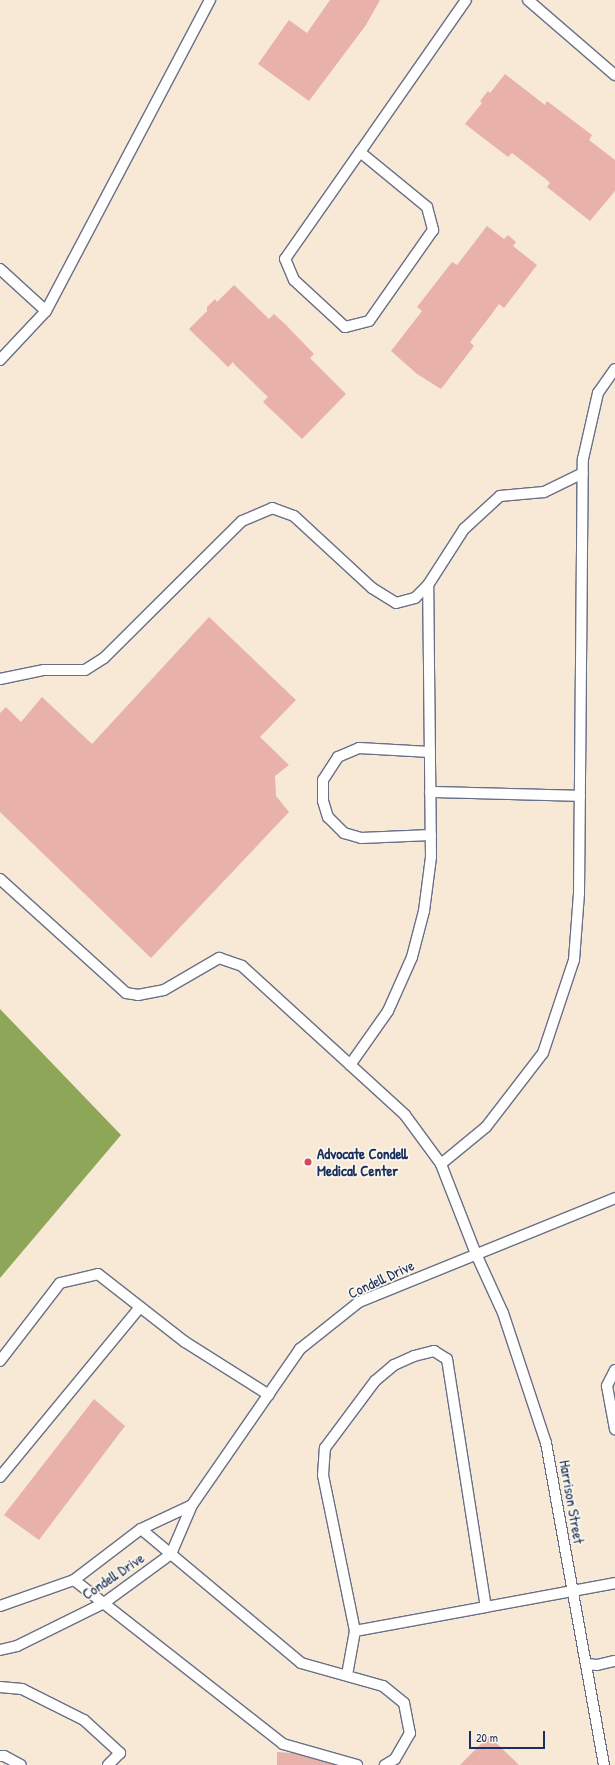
<!DOCTYPE html>
<html>
<head>
<meta charset="utf-8">
<style>
	body { margin:0 }
	#map { position:relative; width:615px; height:1765px; overflow:hidden; background:#f7e9d5; font-family:"Patrick Hand",sans-serif }
	div>[style] { position:absolute }
	[style*='--x'] { left:calc(var(--x)*1px); top:calc(var(--y)*1px); width:calc(var(--w)*1px); rotate:calc(var(--a)*1deg) }
	.forest>* { inset:0; background:#8da657 }
	.building>* { inset:0; background:#e8b2aa }
	.roads { filter:drop-shadow(1px 0 #687088) drop-shadow(-1px 0 #687088) drop-shadow(0 1px #687088) drop-shadow(0 -1px #687088) }
	.service>* { height:10px; margin:-5px; padding:0 5px; transform-origin:5px; border-radius:5px; background:#fff }
	.dots>* { width:11px; height:11px; translate:-50% -50%; box-sizing:border-box; border:2px solid #fbf7ec; border-radius:50% }
	span { translate:-50% -50%; white-space:nowrap; text-align:center; line-height:1.15; -webkit-text-stroke:3.5px #fbf7ec; paint-order:stroke }
	.poi-label { font-size:15px; color:#1b2f5e; font-weight:700 }
	.left { translate:0 -50%; text-align:left }
	.street-label { font-size:15px; color:#1b2f5e }
	.scale { position:absolute; left:469px; top:1731px; width:76px; height:18px; box-sizing:border-box; border:2px solid #1b2f5e; border-top:0; padding-left:5px; font-size:12px; line-height:14px; white-space:nowrap; color:#1b2f5e; -webkit-text-stroke:3px #fbf7ec; paint-order:stroke }
</style>
</head>
<body>
<div id="map">
	<div class="forest">
		<div style="clip-path:polygon(0 1009px,121px 1135px,0 1278px)"></div>
	</div>
	<div class="building">
		<div style="clip-path:polygon(330px 0,380px 0,366px 25px,309px 101px,258px 64px,289px 20px,307px 33px)"></div>
		<div style="clip-path:polygon(505px 74px,545px 105px,547px 101px,592px 135px,589px 140px,615px 160px,615px 191px,590px 221px,547px 187px,550px 183px,547px 180px,512px 153px,508px 157px,465px 124px,482px 103px,480px 101px,488px 91px,490px 93px)"></div>
		<div style="clip-path:polygon(487px 226px,504px 239px,508px 235px,516px 242px,513px 246px,537px 265px,504px 308px,499px 304px,491px 315px,470px 342px,474px 346px,441px 389px,417px 374px,391px 351px,422px 311px,417px 307px,452px 262px,457px 265px)"></div>
		<div style="clip-path:polygon(234px 285px,269px 319px,274px 314px,286px 325px,314px 354px,310px 358px,346px 394px,302px 439px,263px 402px,268px 397px,235px 365px,233px 362px,228px 367px,189px 329px,207px 311px,207px 307px,215px 299px,217px 302px)"></div>
		<div style="clip-path:polygon(209px 617px,296px 700px,260px 737px,289px 765px,275px 776px,276px 796px,289px 812px,151px 958px,0 812px,0 713px,6px 707px,21px 722px,42px 697px,92px 744px)"></div>
		<div style="clip-path:polygon(94px 1399px,125px 1426px,39px 1540px,4px 1515px)"></div>
		<div style="clip-path:polygon(489px 1736px,519px 1765px,460px 1765px)"></div>
		<div style="clip-path:polygon(277px 1752px,307px 1754px,343px 1765px,277px 1765px)"></div>
	</div>
	<div class="roads">
		<div class="service">
			<div style="--x:528;--y:0;--w:115;--a:40.8"></div>
			<div style="--x:360;--y:152;--w:87;--a:39.4"></div>
			<div style="--x:427;--y:207;--w:24;--a:75"></div>
			<div style="--x:433;--y:230;--w:111;--a:125.1"></div>
			<div style="--x:369;--y:321;--w:25;--a:166"></div>
			<div style="--x:345;--y:327;--w:69;--a:-137.3"></div>
			<div style="--x:294;--y:280;--w:23;--a:-113"></div>
			<div style="--x:285;--y:259;--w:131;--a:-55"></div>
			<div style="--x:360;--y:152;--w:185;--a:-55.1"></div>
			<div style="--x:0;--y:269;--w:62;--a:42.4"></div>
			<div style="--x:0;--y:360;--w:67;--a:-46.8"></div>
			<div style="--x:46;--y:311;--w:352;--a:-62.2"></div>
			<div style="--x:0;--y:679;--w:45;--a:-11.6"></div>
			<div style="--x:44;--y:670;--w:41;--a:0"></div>
			<div style="--x:85;--y:670;--w:22;--a:-32"></div>
			<div style="--x:104;--y:658;--w:194;--a:-44.8"></div>
			<div style="--x:242;--y:521;--w:33;--a:-23"></div>
			<div style="--x:272;--y:508;--w:23;--a:20"></div>
			<div style="--x:294;--y:516;--w:106;--a:42.7"></div>
			<div style="--x:372;--y:588;--w:28;--a:32"></div>
			<div style="--x:396;--y:603;--w:20;--a:-15"></div>
			<div style="--x:415;--y:598;--w:18;--a:-45"></div>
			<div style="--x:428;--y:585;--w:67;--a:-57.3"></div>
			<div style="--x:464;--y:529;--w:49;--a:-42.5"></div>
			<div style="--x:500;--y:496;--w:44;--a:-5.2"></div>
			<div style="--x:544;--y:492;--w:43;--a:-26"></div>
			<div style="--x:430;--y:752;--w:71;--a:-176.8"></div>
			<div style="--x:359;--y:748;--w:23;--a:157"></div>
			<div style="--x:338;--y:757;--w:27;--a:123"></div>
			<div style="--x:323;--y:780;--w:21;--a:90"></div>
			<div style="--x:323;--y:801;--w:17;--a:73"></div>
			<div style="--x:328;--y:817;--w:23;--a:45"></div>
			<div style="--x:344;--y:833;--w:18;--a:16"></div>
			<div style="--x:361;--y:838;--w:70;--a:-2.5"></div>
			<div style="--x:430;--y:792;--w:150;--a:1.5"></div>
			<div style="--x:0;--y:879;--w:170;--a:42.1"></div>
			<div style="--x:126;--y:993;--w:12;--a:9"></div>
			<div style="--x:138;--y:995;--w:26;--a:-11"></div>
			<div style="--x:164;--y:990;--w:64;--a:-30.2"></div>
			<div style="--x:219;--y:958;--w:24;--a:19"></div>
			<div style="--x:242;--y:966;--w:221;--a:42.4"></div>
			<div style="--x:405;--y:1115;--w:61;--a:53.7"></div>
			<div style="--x:350;--y:1065;--w:66;--a:-54.9"></div>
			<div style="--x:388;--y:1011;--w:59;--a:-66"></div>
			<div style="--x:412;--y:957;--w:48;--a:-75.4"></div>
			<div style="--x:424;--y:911;--w:54;--a:-82.6"></div>
			<div style="--x:431;--y:857;--w:272;--a:-90.6"></div>
			<div style="--x:0;--y:1361;--w:98;--a:-52.4"></div>
			<div style="--x:60;--y:1283;--w:39;--a:-13"></div>
			<div style="--x:98;--y:1274;--w:110;--a:38"></div>
			<div style="--x:185;--y:1342;--w:99;--a:32.2"></div>
			<div style="--x:615;--y:1370;--w:18;--a:117"></div>
			<div style="--x:607;--y:1386;--w:44;--a:79.5"></div>
			<div style="--x:0;--y:1477;--w:220;--a:-50.5"></div>
			<div style="--x:141;--y:1529;--w:209;--a:39.9"></div>
			<div style="--x:301;--y:1663;--w:85;--a:15.7"></div>
			<div style="--x:383;--y:1686;--w:27;--a:39"></div>
			<div style="--x:404;--y:1703;--w:31;--a:79"></div>
			<div style="--x:410;--y:1733;--w:30;--a:120"></div>
			<div style="--x:395;--y:1759;--w:12;--a:149"></div>
			<div style="--x:74;--y:1580;--w:266;--a:38.1"></div>
			<div style="--x:283;--y:1744;--w:77;--a:15.8"></div>
			<div style="--x:0;--y:1606;--w:78;--a:-19.4"></div>
			<div style="--x:74;--y:1580;--w:84;--a:-37.3"></div>
			<div style="--x:141;--y:1529;--w:56;--a:-25.2"></div>
			<div style="--x:355;--y:1631;--w:133;--a:-10.4"></div>
			<div style="--x:0;--y:1650;--w:17;--a:-13"></div>
			<div style="--x:17;--y:1646;--w:97;--a:-26.3"></div>
			<div style="--x:104;--y:1603;--w:83;--a:-36.2"></div>
			<div style="--x:171;--y:1554;--w:53;--a:-66.8"></div>
			<div style="--x:192;--y:1505;--w:190;--a:-55.3"></div>
			<div style="--x:300;--y:1349;--w:75;--a:-38.5"></div>
			<div style="--x:359;--y:1302;--w:276;--a:-22.1"></div>
			<div style="--x:586;--y:1664;--w:11;--a:5"></div>
			<div style="--x:597;--y:1665;--w:18;--a:-13"></div>
			<div style="--x:347;--y:1675;--w:45;--a:-79.7"></div>
			<div style="--x:355;--y:1631;--w:159;--a:-101.6"></div>
			<div style="--x:323;--y:1475;--w:27;--a:-86"></div>
			<div style="--x:325;--y:1448;--w:84;--a:-53.3"></div>
			<div style="--x:375;--y:1381;--w:25;--a:-40"></div>
			<div style="--x:394;--y:1365;--w:22;--a:-24"></div>
			<div style="--x:414;--y:1356;--w:21;--a:-14"></div>
			<div style="--x:434;--y:1351;--w:15;--a:32"></div>
			<div style="--x:447;--y:1359;--w:251;--a:81.1"></div>
			<div style="--x:486;--y:1607;--w:131;--a:-10.5"></div>
			<div style="--x:0;--y:1687;--w:22;--a:5"></div>
			<div style="--x:22;--y:1689;--w:69;--a:26.6"></div>
			<div style="--x:84;--y:1720;--w:49;--a:42.5"></div>
			<div style="--x:120;--y:1753;--w:17;--a:135"></div>
			<div style="--x:0;--y:1756;--w:4;--a:0"></div>
			<div style="--x:4;--y:1756;--w:19;--a:28"></div>
			<div style="--x:604;--y:1765;--w:327;--a:-100.2"></div>
			<div style="--x:546;--y:1443;--w:137;--a:-108.3"></div>
			<div style="--x:503;--y:1313;--w:65;--a:-114.6"></div>
			<div style="--x:476;--y:1254;--w:97;--a:-111.3"></div>
			<div style="--x:441;--y:1164;--w:58;--a:-39.4"></div>
			<div style="--x:486;--y:1127;--w:93;--a:-52.4"></div>
			<div style="--x:543;--y:1053;--w:98;--a:-71.6"></div>
			<div style="--x:574;--y:960;--w:67;--a:-85.7"></div>
			<div style="--x:579;--y:893;--w:434;--a:-89.5"></div>
			<div style="--x:583;--y:459;--w:68;--a:-77.2"></div>
			<div style="--x:598;--y:393;--w:29;--a:-55"></div>
		</div>
	</div>
	<div class="dots">
		<div style="left:308px;top:1162px;background:#d1495b"></div>
	</div>
	<div class="poi-label">
		<span class="left" style="left:317px;top:1162px">Advocate Condell<br>Medical Center</span>
	</div>
	<div class="street-label">
		<span style="left:381px;top:1279px;rotate:-25deg">Condell Drive</span>
		<span style="left:572px;top:1502px;rotate:80deg">Harrison Street</span>
		<span style="left:113px;top:1576px;rotate:-34deg">Condell Drive</span>
	</div>
	<div class="scale">20 m</div>
</div>
</body>
</html>
